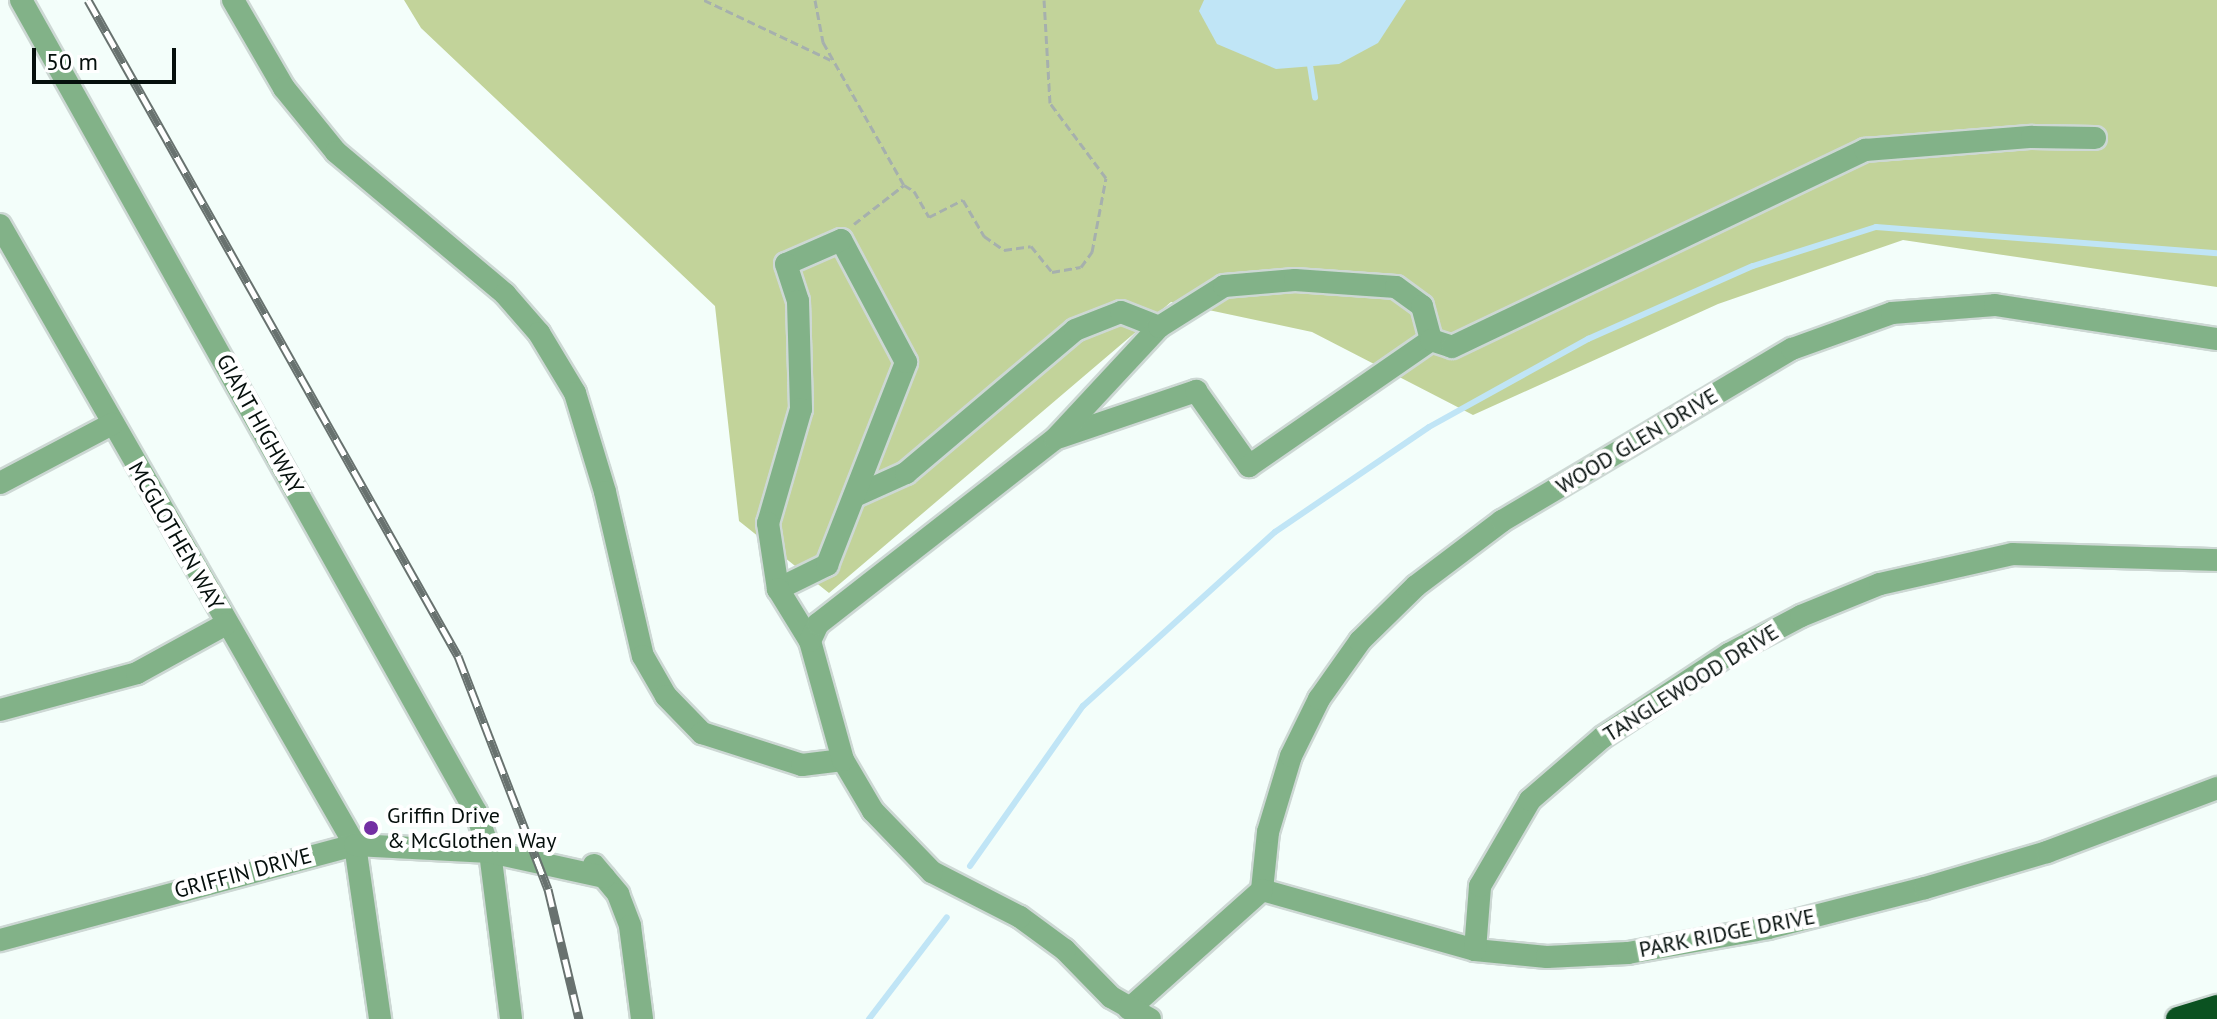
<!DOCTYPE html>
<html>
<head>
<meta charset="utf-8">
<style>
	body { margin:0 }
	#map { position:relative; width:2217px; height:1019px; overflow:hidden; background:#f3fefa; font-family:"PT Sans",sans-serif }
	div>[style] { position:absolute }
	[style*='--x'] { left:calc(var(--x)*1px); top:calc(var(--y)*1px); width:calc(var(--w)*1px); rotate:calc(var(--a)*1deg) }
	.green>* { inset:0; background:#c2d39a }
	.water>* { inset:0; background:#c0e5f6 }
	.stream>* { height:6px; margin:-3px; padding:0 3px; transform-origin:3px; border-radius:3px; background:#c0e5f6 }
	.path>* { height:3px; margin-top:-1.5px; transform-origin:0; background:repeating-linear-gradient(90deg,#a6b0ad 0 8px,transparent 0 12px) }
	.roads { filter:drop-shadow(2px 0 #cdd8d4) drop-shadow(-2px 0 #cdd8d4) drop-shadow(0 2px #cdd8d4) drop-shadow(0 -2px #cdd8d4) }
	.minor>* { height:22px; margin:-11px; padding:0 11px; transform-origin:11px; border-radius:11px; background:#82b288 }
	.highway>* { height:24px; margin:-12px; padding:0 12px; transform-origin:12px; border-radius:12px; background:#0b5221 }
	.rail>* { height:9px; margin-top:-4.5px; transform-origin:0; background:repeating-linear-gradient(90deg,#fff 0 18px,#68726f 0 36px); box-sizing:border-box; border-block:2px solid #68726f }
	.dots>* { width:22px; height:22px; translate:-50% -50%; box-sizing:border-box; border:4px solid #fff; border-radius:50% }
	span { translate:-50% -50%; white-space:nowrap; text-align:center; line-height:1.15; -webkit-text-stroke:8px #fff; paint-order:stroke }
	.street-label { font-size:22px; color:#050f0c }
	.poi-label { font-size:22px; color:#050f0c }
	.left { translate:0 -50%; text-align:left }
	.scale { position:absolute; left:32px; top:48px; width:144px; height:36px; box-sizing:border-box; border:4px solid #050f0c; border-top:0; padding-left:10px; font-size:24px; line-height:28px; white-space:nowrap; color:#050f0c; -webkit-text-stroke:6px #fff; paint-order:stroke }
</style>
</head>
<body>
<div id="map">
	<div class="green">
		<div style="clip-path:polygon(404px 0,2217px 0,2217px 287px,1903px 240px,1718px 304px,1473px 415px,1312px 332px,1171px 302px,829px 593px,739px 521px,715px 306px,421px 28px)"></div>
	</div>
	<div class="water">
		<div style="clip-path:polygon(1204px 0,1406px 0,1378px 43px,1339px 64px,1276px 69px,1217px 44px,1199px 11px)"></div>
	</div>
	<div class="stream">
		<div style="--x:1309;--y:59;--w:39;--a:81"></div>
		<div style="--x:970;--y:866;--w:196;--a:-54.8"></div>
		<div style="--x:1083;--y:706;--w:259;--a:-42.2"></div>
		<div style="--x:1275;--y:532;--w:186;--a:-34.3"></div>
		<div style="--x:1429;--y:427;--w:182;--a:-29"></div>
		<div style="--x:1588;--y:339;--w:180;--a:-23.9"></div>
		<div style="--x:1753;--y:266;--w:129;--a:-17.6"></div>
		<div style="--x:1876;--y:227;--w:342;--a:4.4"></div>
		<div style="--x:869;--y:1019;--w:128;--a:-52.6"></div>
	</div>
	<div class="path">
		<div style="--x:704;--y:0;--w:140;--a:25.3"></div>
		<div style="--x:815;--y:0;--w:43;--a:79.2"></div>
		<div style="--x:823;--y:42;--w:164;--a:60.5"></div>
		<div style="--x:854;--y:224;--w:63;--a:-38"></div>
		<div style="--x:904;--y:185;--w:12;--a:31"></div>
		<div style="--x:914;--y:191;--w:30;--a:60"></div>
		<div style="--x:929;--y:217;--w:38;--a:-27"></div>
		<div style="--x:963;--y:200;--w:42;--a:59.7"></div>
		<div style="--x:984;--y:236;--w:24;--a:35"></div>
		<div style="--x:1004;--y:250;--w:27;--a:-8"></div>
		<div style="--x:1031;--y:246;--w:33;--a:51"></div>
		<div style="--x:1052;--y:272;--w:29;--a:-10"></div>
		<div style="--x:1081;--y:267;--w:19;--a:-54"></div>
		<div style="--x:1092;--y:252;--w:75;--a:-79.3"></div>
		<div style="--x:1106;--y:178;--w:94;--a:-126.7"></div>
		<div style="--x:1050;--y:103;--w:103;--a:-93.3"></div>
	</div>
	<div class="roads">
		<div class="minor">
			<div style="--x:21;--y:0;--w:931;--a:60.74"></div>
			<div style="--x:476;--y:812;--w:42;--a:70.7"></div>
			<div style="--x:490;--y:852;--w:168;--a:82.8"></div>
			<div style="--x:233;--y:0;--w:102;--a:59.9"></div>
			<div style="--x:284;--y:88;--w:82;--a:50.9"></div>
			<div style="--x:336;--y:152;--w:221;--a:40"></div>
			<div style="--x:505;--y:294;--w:52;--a:48.9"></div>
			<div style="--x:539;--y:333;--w:70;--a:59"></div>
			<div style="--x:575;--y:393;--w:103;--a:73.1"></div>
			<div style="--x:605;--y:492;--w:168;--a:77"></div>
			<div style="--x:643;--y:656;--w:46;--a:60.1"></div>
			<div style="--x:666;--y:696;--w:52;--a:45.8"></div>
			<div style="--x:702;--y:733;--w:105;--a:17.7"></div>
			<div style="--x:802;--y:765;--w:41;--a:-7"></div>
			<div style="--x:0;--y:225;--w:714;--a:60.21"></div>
			<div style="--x:355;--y:845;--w:176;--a:81.8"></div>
			<div style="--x:1060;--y:437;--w:144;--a:-18.7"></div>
			<div style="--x:1196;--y:391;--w:92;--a:54.8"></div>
			<div style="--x:1249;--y:466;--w:221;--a:-34.7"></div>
			<div style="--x:0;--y:483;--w:127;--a:-27.8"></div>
			<div style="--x:855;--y:496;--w:56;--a:-24.3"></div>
			<div style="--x:906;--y:473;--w:221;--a:-40.2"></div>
			<div style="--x:1075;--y:330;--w:49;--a:-21.4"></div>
			<div style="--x:1121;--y:312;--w:41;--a:21.5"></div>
			<div style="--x:778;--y:589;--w:55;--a:-26.1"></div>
			<div style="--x:827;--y:565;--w:218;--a:-68.7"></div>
			<div style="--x:906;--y:362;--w:138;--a:-118"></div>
			<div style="--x:841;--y:240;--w:60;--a:156.4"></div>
			<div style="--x:786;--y:264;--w:39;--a:72"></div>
			<div style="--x:798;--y:301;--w:108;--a:88.4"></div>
			<div style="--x:801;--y:409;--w:119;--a:106.1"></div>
			<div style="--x:768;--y:523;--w:67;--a:81.4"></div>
			<div style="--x:778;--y:589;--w:61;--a:58.4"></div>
			<div style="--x:0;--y:710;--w:142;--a:-15.1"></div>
			<div style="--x:137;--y:673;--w:102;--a:-28.8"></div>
			<div style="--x:594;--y:865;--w:38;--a:50"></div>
			<div style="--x:618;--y:894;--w:34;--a:69"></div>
			<div style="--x:630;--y:926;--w:94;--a:82.6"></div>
			<div style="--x:1262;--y:890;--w:58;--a:-84.1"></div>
			<div style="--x:1268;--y:832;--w:79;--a:-73.2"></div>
			<div style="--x:1291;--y:756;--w:64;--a:-63.8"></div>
			<div style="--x:1319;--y:699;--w:71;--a:-54.7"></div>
			<div style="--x:1360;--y:641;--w:78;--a:-44.5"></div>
			<div style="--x:1416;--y:586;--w:108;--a:-37.1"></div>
			<div style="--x:1502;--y:521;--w:337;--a:-30.7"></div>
			<div style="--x:1792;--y:349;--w:106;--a:-19.8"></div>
			<div style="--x:1892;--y:313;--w:103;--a:-4.4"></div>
			<div style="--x:1995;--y:305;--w:225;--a:8.7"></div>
			<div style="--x:1262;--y:890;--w:221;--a:15.7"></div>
			<div style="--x:1475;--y:950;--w:72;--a:5.6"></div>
			<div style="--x:1547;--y:957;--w:81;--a:-2.8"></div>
			<div style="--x:1628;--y:953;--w:142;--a:-10.1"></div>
			<div style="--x:1768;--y:928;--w:162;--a:-14.3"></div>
			<div style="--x:1925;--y:888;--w:127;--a:-16.4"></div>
			<div style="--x:2047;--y:852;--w:182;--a:-20.6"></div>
			<div style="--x:0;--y:940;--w:367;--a:-15"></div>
			<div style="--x:355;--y:845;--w:135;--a:3"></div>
			<div style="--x:490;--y:852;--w:117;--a:12.4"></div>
			<div style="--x:1475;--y:950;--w:64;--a:-85.5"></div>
			<div style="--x:1480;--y:886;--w:99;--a:-59.8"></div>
			<div style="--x:1530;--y:800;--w:96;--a:-40.8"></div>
			<div style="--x:1603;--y:737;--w:151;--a:-33.4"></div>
			<div style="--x:1729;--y:654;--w:81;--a:-27.8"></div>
			<div style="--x:1801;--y:616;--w:85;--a:-22.1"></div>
			<div style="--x:1880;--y:584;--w:136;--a:-12.7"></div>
			<div style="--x:2013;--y:554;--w:204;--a:1.7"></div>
			<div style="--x:1129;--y:1009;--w:178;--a:-41.8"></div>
			<div style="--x:1150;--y:1019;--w:45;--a:-150.6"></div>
			<div style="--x:1111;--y:997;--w:66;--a:-134.4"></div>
			<div style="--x:1065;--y:950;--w:56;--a:-143.7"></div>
			<div style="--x:1020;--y:917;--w:99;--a:-152.9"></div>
			<div style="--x:932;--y:872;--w:85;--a:-134"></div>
			<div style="--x:873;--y:811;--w:59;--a:-120.5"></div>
			<div style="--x:843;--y:760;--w:123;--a:-105.5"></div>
			<div style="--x:810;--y:641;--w:19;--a:-65"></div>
			<div style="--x:818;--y:624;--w:301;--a:-38"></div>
			<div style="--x:1055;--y:439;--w:153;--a:-47.1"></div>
			<div style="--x:1159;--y:327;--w:77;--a:-32.2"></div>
			<div style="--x:1224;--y:286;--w:71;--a:-4.8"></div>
			<div style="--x:1295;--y:280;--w:101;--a:4"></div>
			<div style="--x:1396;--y:287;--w:32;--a:36"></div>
			<div style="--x:1422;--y:306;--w:35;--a:75"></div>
			<div style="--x:1431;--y:340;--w:22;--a:18"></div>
			<div style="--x:1452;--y:347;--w:458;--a:-25.5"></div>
			<div style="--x:1865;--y:150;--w:168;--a:-4.5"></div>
			<div style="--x:2032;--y:137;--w:63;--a:0.9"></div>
		</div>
		<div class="highway">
			<div style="--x:2178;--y:1019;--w:41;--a:-17.1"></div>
		</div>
	</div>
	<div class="rail">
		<div style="--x:88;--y:0;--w:753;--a:60.58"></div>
		<div style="--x:458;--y:656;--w:250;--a:68.9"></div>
		<div style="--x:548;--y:889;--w:134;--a:76.6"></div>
	</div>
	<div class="dots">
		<div style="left:371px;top:828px;background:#732fa3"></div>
	</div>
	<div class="street-label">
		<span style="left:260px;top:424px;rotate:61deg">GIANT HIGHWAY</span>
		<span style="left:1637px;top:441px;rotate:-31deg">WOOD GLEN DRIVE</span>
		<span style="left:176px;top:536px;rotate:60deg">MCGLOTHEN WAY</span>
		<span style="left:1691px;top:683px;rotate:-32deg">TANGLEWOOD DRIVE</span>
		<span style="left:243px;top:873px;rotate:-15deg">GRIFFIN DRIVE</span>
		<span style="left:1727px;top:933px;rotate:-11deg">PARK RIDGE DRIVE</span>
	</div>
	<div class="poi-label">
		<span class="left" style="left:387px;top:828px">Griffin Drive<br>&amp; McGlothen Way</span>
	</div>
	<div class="scale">50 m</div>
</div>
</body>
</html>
